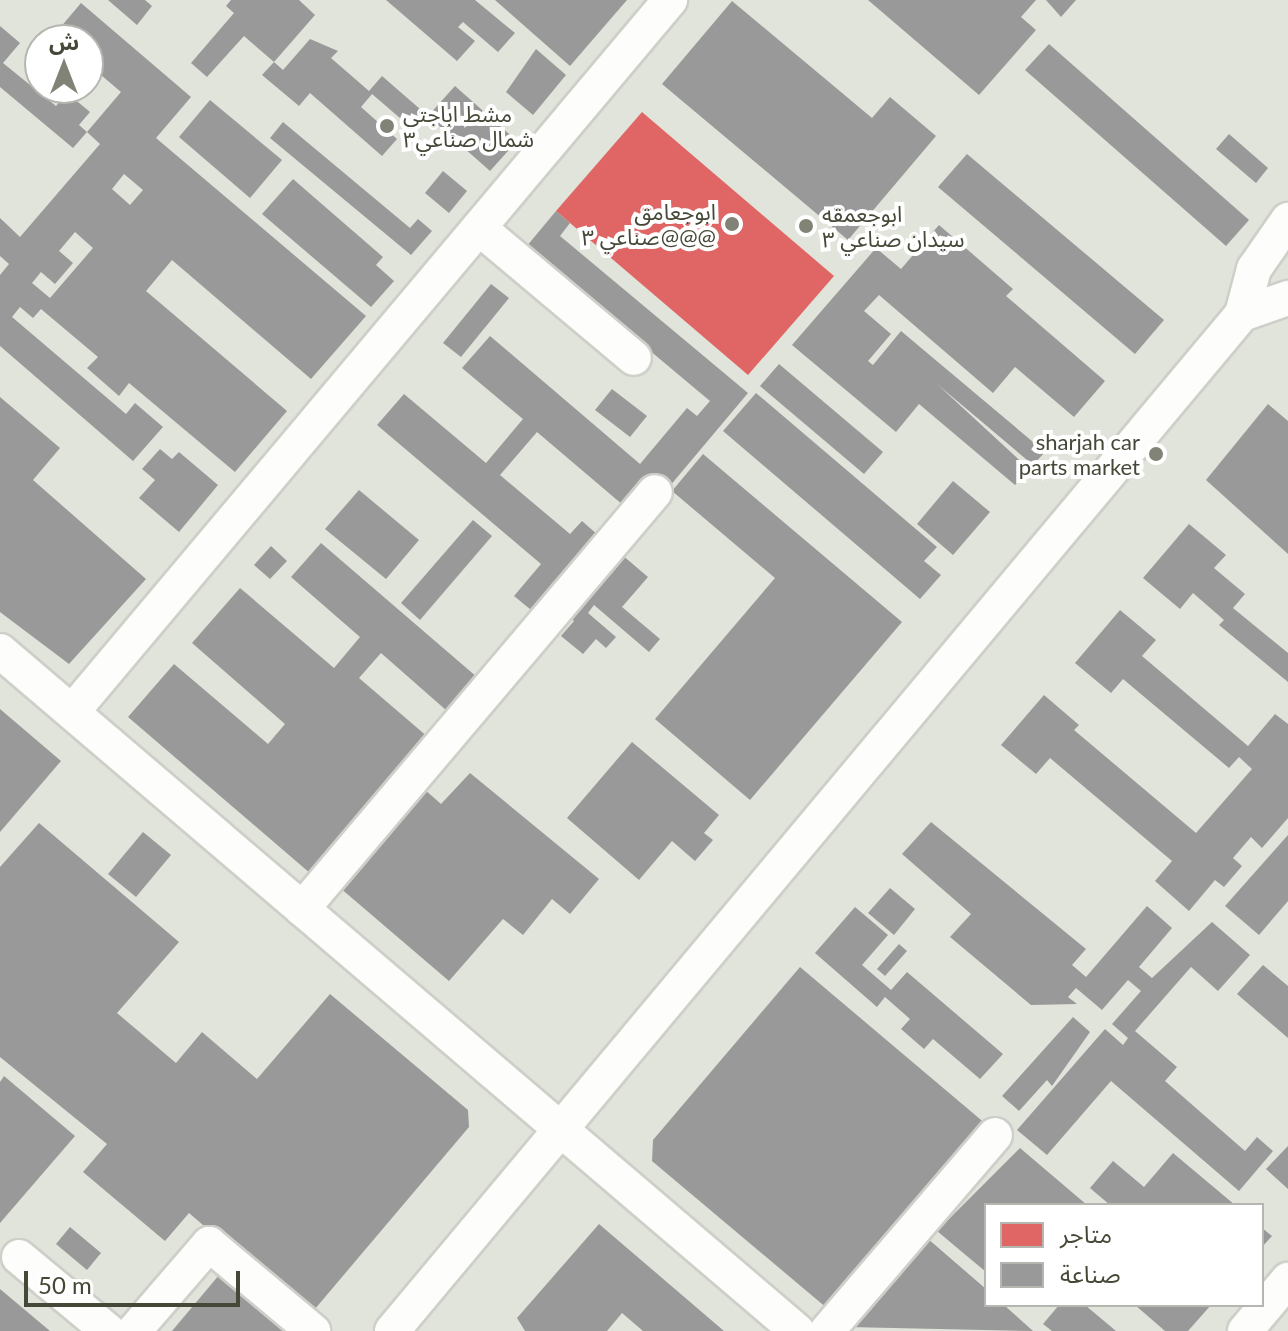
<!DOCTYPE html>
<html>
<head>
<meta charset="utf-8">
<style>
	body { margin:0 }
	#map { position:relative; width:1288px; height:1331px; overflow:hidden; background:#f0f1eb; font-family:Lato,"Noto Sans Arabic",sans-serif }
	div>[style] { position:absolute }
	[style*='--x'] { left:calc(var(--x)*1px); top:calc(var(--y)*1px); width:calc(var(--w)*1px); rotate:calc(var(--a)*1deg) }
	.industrial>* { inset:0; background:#e1e4db }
	.shops>* { inset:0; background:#e06666 }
	.industry>* { inset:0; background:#999 }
	.roads { filter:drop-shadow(2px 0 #cecfc8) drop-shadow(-2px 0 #cecfc8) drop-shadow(0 2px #cecfc8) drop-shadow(0 -2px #cecfc8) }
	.minor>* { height:34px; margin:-17px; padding:0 17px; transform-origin:17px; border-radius:17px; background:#fdfdfc }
	.dots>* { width:22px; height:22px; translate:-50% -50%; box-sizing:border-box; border:4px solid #fff; border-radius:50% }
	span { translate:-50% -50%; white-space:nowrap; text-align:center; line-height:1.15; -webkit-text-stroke:8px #fff; paint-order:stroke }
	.poi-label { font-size:22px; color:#454837 }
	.left { translate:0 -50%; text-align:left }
	.right { translate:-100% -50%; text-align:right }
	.legend { position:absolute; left:984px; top:1203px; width:280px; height:104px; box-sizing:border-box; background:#fff; border:2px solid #b5b6af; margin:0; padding:10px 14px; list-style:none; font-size:24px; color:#454837 }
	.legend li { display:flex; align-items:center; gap:16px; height:40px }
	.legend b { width:40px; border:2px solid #b5b6af }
	.north { position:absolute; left:24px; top:24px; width:80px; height:80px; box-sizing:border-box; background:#fff; border:2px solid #b5b6af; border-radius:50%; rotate:0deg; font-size:22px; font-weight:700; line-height:32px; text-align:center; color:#454837 }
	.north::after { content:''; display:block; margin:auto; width:28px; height:36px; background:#818376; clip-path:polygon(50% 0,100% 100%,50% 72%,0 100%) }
	.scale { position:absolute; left:24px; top:1271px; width:216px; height:36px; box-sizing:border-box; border:4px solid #454837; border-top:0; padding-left:10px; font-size:24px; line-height:28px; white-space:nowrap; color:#454837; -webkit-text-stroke:6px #fff; paint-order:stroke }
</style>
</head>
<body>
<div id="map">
	<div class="industrial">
		<div style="clip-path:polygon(evenodd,0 0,1288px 0,1288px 1331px,0 1331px,0 0,40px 40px,88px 40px,88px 88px,40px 88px,40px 40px,0 0,986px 1205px,1262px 1205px,1262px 1305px,986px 1305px,986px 1205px)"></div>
	</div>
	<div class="shops">
		<div style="clip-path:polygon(642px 112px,834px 276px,748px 375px,556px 211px)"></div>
	</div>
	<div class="industry">
		<div style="clip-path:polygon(108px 0,145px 0,152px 6px,137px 25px)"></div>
		<div style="clip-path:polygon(231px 0,299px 0,315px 15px,274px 62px,244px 36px,207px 77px,191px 63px,234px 13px,226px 6px)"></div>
		<div style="clip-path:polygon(386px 0,475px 0,515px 33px,498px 52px,463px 22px,458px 27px,475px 41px,457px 61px)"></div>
		<div style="clip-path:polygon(495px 0,627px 0,570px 66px)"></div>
		<div style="clip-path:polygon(868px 0,1036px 0,1021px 17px,1036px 30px,979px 95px)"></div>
		<div style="clip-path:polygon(1046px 0,1076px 0,1061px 17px)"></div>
		<div style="clip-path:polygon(732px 1px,872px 118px,890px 97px,936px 136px,848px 240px,662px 84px)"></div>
		<div style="clip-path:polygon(evenodd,81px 3px,191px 97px,156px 138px,366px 316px,311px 379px,172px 260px,146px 291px,287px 411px,235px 472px,129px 383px,119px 396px,87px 368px,98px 357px,41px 309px,33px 318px,20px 307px,12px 317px,126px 414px,135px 403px,163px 427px,133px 461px,0 346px,0 275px,9px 264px,0 256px,0 218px,20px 237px,100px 144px,87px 132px,73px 148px,0 87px,0 26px,20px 43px,3px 63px,56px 106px,67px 93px,90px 112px,79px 125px,87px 132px,121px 92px,88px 64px,88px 40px,54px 35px,81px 3px,124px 174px,143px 190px,130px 205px,112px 189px,124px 174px,81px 3px,75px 232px,93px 248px,50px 298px,32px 283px,41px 272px,55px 284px,73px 263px,59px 251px,75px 232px)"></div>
		<div style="clip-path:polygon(310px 39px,338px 51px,331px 58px,369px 91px,382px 76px,428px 116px,415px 131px,372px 94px,361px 107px,397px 139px,382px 156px,310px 93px,299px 106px,262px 75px,274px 62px,283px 70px)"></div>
		<div style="clip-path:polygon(1049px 44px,1249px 220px,1226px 246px,1025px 70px)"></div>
		<div style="clip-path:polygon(536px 49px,566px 75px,533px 115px,506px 92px)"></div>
		<div style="clip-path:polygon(455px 86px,517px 141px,490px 171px,428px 116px)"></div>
		<div style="clip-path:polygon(210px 100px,282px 160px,250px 198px,179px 137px)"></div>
		<div style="clip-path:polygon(283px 122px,410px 228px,418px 219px,432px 231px,411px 255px,270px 138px)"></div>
		<div style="clip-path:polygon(1229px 134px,1268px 168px,1256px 183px,1216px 149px)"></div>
		<div style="clip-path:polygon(967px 154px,1164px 320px,1135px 354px,938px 187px)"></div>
		<div style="clip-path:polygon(443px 171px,467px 191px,449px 213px,425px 193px)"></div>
		<div style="clip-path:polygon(293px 179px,383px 257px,376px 265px,394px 281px,371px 307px,262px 214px)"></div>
		<div style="clip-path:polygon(556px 211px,570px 223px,560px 236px,748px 393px,669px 487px,630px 511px,537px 432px,500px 475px,570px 534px,582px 521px,598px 535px,536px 614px,514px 596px,541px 564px,377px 425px,404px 394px,486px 463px,523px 419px,462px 368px,490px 336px,640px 464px,687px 408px,697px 416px,710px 401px,526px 247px)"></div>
		<div style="clip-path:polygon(939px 225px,1013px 289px,1006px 296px,1105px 381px,1074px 417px,1015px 367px,993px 393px,879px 295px,864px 311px,891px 334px,868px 361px,873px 365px,901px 331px,1045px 452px,1033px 465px,937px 384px,1029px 469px,1015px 485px,919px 404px,896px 432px,792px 345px,876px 248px,901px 269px)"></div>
		<div style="clip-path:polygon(491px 284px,509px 298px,461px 357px,443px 343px)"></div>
		<div style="clip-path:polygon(779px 364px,883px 452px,864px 474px,760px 386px)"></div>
		<div style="clip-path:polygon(612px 389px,647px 416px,630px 437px,595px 410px)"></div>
		<div style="clip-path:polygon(756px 393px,937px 547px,924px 561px,941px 575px,920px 599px,723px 431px)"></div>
		<div style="clip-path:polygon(0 397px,60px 448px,33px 480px,146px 579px,69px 664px,0 612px)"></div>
		<div style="clip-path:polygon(1268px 404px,1288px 421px,1288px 554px,1206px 480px)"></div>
		<div style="clip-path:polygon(160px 449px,172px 459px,179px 452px,218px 485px,179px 532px,139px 498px,155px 480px,142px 469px)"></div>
		<div style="clip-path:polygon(703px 454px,902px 622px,750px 800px,655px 719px,775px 578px,672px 491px)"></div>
		<div style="clip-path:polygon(953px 481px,990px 512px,953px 555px,917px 524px)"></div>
		<div style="clip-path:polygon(359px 490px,419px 540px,386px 579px,325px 529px)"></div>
		<div style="clip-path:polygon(473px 520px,492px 536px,420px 620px,401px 603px)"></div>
		<div style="clip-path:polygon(1189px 524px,1226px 555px,1214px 568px,1245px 594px,1233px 608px,1288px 653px,1288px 682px,1219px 625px,1224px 620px,1193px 593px,1180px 609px,1143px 578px)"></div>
		<div style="clip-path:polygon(321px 543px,485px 684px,455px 718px,381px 653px,359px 678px,436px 744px,318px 880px,128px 717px,174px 664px,268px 744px,285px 724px,192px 643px,240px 588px,334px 668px,360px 637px,291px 577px)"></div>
		<div style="clip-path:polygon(271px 546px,287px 561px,270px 579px,254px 565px)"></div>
		<div style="clip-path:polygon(621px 554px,648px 577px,622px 607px,660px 639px,649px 652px,594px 605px,588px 613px,616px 637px,606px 648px,596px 639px,583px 654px,561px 636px,574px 621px,568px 615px)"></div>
		<div style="clip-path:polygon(1120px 610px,1156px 640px,1142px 656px,1248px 746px,1275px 714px,1288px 724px,1288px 818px,1262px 848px,1251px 837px,1233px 858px,1242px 866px,1224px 887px,1215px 880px,1189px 911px,1155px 881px,1172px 861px,1050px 758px,1036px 774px,1001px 745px,1044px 695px,1079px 725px,1074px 730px,1196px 833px,1252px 769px,1239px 757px,1229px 768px,1123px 679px,1111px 693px,1075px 663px)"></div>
		<div style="clip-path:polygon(0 709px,61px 761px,0 832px)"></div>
		<div style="clip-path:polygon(632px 742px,719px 815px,704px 833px,713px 840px,695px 861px,672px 841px,639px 880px,567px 818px)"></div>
		<div style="clip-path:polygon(470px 773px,599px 879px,570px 914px,552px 899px,523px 935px,503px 919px,449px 981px,332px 881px,415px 781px,441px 804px)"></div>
		<div style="clip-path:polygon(931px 822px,1086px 949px,1072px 965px,1086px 977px,1147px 906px,1172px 928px,1139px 967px,1152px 978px,1212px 922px,1250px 955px,1218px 991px,1191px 967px,1135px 1031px,1177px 1067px,1165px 1081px,1245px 1151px,1257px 1137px,1273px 1151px,1239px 1191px,1111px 1081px,1047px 1155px,1017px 1130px,1105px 1029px,1123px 1045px,1128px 1038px,1112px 1024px,1141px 991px,1128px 980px,1102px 1010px,1076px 988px,1068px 997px,1077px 1004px,1031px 1005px,950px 937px,971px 914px,902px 854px)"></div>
		<div style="clip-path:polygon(39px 823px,179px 942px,117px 1013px,176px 1063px,202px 1032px,257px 1079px,330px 994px,468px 1110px,469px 1127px,309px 1316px,189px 1213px,165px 1241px,83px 1172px,107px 1144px,0 1057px,0 867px)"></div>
		<div style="clip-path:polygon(143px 832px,171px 855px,136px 897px,108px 874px)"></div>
		<div style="clip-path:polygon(1288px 835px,1288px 901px,1259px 935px,1225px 906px)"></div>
		<div style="clip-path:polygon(890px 888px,915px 909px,894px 935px,868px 913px)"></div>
		<div style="clip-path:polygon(855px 907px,888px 935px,862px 965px,891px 990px,907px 972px,1003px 1054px,980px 1079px,933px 1039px,924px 1049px,901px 1029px,910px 1019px,885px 997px,877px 1007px,815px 953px)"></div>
		<div style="clip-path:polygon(899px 944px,907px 951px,885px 976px,877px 969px)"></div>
		<div style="clip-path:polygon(1263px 965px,1288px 986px,1288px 1038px,1237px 994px)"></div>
		<div style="clip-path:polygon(800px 967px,987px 1125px,828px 1309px,652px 1161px,653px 1140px)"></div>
		<div style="clip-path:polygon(1073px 1017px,1090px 1032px,1052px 1086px,1047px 1080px,1019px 1111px,1002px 1096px)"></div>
		<div style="clip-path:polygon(4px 1076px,75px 1136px,0 1223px,0 1082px)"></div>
		<div style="clip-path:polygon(1288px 1146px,1288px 1189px,1266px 1169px)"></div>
		<div style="clip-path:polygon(1020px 1148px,1087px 1205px,986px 1205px,986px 1272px,937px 1231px)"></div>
		<div style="clip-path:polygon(1173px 1153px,1235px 1205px,1110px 1205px,1090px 1188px,1113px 1161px,1144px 1187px)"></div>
		<div style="clip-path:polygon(599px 1224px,724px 1331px,643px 1331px,622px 1313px,607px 1331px,525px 1331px,517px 1318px)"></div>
		<div style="clip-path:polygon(70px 1227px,101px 1253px,87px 1270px,56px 1244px)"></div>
		<div style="clip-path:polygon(1262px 1228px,1272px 1236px,1262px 1247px)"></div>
		<div style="clip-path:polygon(927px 1238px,986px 1289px,986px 1305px,1004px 1305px,1033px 1331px,848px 1327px)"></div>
		<div style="clip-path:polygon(225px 1268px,288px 1331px,172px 1331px)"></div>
		<div style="clip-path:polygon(0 1289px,50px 1331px,0 1331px)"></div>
		<div style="clip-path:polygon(1059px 1305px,1085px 1305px,1116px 1331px,1052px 1331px,1043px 1324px)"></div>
		<div style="clip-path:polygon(1135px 1305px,1211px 1305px,1188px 1331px,1165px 1331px)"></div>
	</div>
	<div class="roads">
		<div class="minor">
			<div style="--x:479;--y:228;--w:202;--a:40"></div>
			<div style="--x:1242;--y:314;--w:49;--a:-19.2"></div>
			<div style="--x:0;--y:651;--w:1048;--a:40.47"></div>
			<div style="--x:72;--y:712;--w:930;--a:-49.97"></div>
			<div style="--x:302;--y:909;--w:546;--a:-49.75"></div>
			<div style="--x:19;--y:1257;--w:116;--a:39.7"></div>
			<div style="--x:134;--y:1331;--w:115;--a:-49.2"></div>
			<div style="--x:209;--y:1244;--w:136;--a:39.9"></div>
			<div style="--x:392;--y:1331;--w:1325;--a:-50.11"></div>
			<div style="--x:1242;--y:314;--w:47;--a:-75.1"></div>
			<div style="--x:1254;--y:269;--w:60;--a:-55.2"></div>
			<div style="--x:827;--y:1331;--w:258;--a:-49.4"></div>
			<div style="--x:1245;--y:1331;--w:67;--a:-49.9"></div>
		</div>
	</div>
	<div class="dots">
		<div style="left:387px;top:126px;background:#818376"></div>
		<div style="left:732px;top:224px;background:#818376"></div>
		<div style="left:806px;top:226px;background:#818376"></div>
		<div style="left:1156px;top:454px;background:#818376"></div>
	</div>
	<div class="poi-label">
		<span class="left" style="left:403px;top:126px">مشط اباجتي<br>شمال صناعي٣</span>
		<span class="right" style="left:716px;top:224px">ابوجعامق<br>صناعي ٣@@@</span>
		<span class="left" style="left:822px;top:226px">ابوجعمقه<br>سيدان صناعي ٣</span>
		<span class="right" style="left:1140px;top:454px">sharjah car<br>parts market</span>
	</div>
	<ul class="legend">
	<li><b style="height:22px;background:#e06666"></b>متاجر</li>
	<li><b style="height:22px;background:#999"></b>صناعة</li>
	</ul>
	<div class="north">ش</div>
	<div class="scale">50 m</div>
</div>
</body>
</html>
